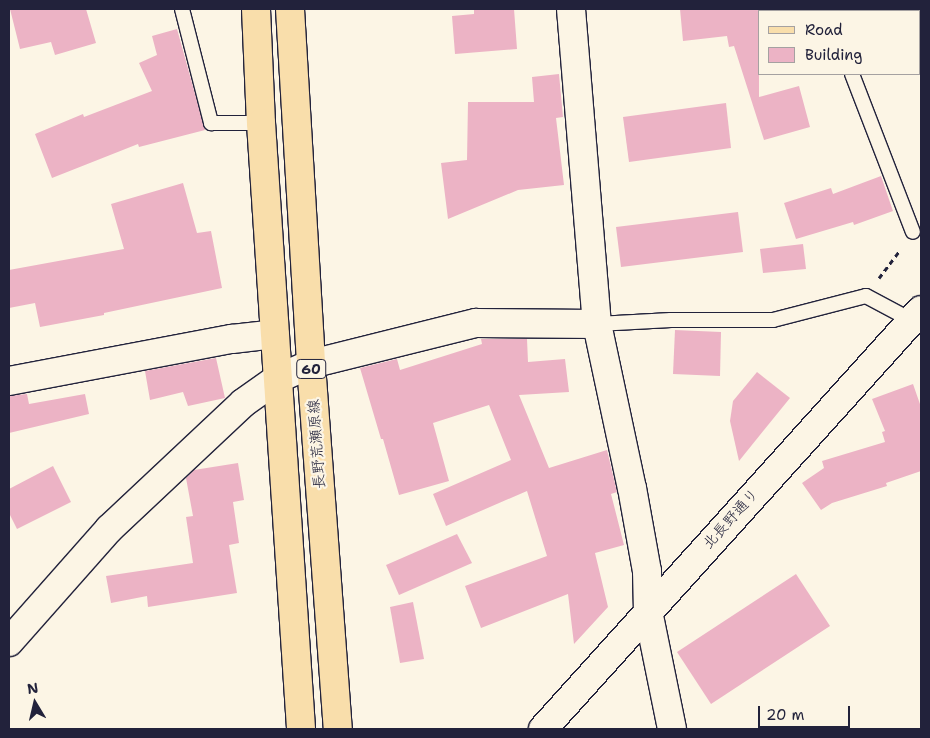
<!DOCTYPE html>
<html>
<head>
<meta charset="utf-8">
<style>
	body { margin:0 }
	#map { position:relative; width:930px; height:738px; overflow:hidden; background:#fcf5e5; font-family:"Shantell Sans","Klee One",sans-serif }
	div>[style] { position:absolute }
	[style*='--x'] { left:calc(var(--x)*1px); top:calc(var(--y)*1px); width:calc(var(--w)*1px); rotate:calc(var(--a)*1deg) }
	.building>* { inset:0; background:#ecb3c5 }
	.path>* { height:3px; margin-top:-1.5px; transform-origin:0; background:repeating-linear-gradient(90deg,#22223b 0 5px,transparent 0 9px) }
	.roads { filter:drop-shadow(1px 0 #22223b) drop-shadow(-1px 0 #22223b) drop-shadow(0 1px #22223b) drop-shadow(0 -1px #22223b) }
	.lane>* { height:14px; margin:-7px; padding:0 7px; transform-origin:7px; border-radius:7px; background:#fcf5e5 }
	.street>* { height:28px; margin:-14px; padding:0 14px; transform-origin:14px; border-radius:14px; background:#fcf5e5 }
	.secondary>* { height:28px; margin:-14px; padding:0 14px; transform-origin:14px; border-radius:14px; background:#fcf5e5 }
	.primary>* { height:28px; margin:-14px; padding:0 14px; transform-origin:14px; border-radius:14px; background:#f9deab }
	span { translate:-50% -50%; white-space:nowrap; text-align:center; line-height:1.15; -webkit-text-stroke:4.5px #fcf5e5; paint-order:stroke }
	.shield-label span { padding:1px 4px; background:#fcf5e5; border:1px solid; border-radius:4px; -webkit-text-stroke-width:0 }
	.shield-label { font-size:14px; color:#22223b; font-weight:700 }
	.street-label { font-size:15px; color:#22223b }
	.frame { position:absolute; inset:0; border:10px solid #22223b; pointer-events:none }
	.legend { position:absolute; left:758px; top:10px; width:162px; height:65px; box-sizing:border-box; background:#fcf5e5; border:1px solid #a5a1a1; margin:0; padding:6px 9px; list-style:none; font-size:15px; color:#22223b }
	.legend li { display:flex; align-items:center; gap:10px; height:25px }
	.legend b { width:25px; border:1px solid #a5a1a1 }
	.north { position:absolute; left:10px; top:678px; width:50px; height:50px; -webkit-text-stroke:4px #fcf5e5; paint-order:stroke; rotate:351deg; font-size:14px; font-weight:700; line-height:20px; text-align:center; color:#22223b }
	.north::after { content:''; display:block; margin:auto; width:18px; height:22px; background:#22223b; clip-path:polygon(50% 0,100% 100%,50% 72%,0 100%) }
	.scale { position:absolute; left:758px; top:706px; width:92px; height:22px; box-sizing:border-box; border:2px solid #22223b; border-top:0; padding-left:6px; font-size:15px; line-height:18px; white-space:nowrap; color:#22223b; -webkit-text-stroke:4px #fcf5e5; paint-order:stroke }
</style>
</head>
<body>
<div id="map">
	<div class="building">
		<div style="clip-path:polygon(10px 9px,86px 9px,96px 43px,55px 55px,51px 42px,20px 49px)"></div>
		<div style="clip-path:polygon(474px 9px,514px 9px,517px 49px,455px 54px,452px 16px,474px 14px)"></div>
		<div style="clip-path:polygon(680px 9px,759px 9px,759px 97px,799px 86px,810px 127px,764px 140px,734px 46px,729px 47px,727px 36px,683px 41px)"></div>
		<div style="clip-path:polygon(177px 29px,205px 130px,139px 147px,138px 144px,52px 178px,35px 134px,83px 114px,84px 117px,152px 91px,139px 63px,157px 55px,152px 36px)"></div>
		<div style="clip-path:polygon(559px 74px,563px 117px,556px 118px,564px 185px,518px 190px,448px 219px,441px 163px,467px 160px,468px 102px,534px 102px,532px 77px)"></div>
		<div style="clip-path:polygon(726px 103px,731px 148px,629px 162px,623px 117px)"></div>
		<div style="clip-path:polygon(881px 176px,893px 211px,854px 225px,853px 222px,796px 239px,784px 203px,831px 188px,833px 194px)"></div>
		<div style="clip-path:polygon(183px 183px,197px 233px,211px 231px,222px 288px,104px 313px,104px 315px,40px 327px,35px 303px,9px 308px,9px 270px,124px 249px,111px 204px)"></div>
		<div style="clip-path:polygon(738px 212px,743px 252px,621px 267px,616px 227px)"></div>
		<div style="clip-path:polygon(803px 244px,806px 269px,763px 273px,760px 249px)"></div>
		<div style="clip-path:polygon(675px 330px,721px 332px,720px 376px,673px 374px)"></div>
		<div style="clip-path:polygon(481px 339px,527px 339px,528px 362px,565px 359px,569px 392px,519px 395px,549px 468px,607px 450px,617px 492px,611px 494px,624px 545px,595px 553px,608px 607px,574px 644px,568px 594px,481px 628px,465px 586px,547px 556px,527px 491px,446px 526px,433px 494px,511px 460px,489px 405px,433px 423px,449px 481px,399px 495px,383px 439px,381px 439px,360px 368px,397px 359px,400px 370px,482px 344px)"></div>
		<div style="clip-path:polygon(216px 358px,225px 398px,188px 406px,183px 392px,150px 400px,145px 371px)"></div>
		<div style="clip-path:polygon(757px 372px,790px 398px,739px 461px,730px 421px,733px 401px)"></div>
		<div style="clip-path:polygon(913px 384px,921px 407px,921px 471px,886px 483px,887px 486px,832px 503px,821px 510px,802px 483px,824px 468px,822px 461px,885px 442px,882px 432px,885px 431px,872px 399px)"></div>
		<div style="clip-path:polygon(27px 394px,29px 404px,85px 394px,89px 414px,9px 433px,9px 396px)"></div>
		<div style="clip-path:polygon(238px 463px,244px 500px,233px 502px,239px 543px,229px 545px,237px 593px,148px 607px,147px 596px,111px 603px,106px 576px,193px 563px,186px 517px,193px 516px,186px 478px,194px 470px)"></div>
		<div style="clip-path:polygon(53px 466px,71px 502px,17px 529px,9px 513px,9px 489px)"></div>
		<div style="clip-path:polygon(457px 534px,472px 563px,399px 595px,386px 565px)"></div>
		<div style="clip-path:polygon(796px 574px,830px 626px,711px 704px,677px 652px)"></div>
		<div style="clip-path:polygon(413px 602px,424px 659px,400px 663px,390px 607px)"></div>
	</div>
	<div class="path">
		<div style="--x:879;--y:278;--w:35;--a:-53"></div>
	</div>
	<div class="roads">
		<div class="lane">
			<div style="--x:182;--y:9;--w:118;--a:75.7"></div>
			<div style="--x:211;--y:123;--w:50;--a:0"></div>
			<div style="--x:833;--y:9;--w:2;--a:90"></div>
			<div style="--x:852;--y:74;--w:169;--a:68.9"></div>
			<div style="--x:597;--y:324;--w:74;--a:-3.1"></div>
			<div style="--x:671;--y:320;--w:102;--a:0"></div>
			<div style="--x:773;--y:320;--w:96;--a:-14.5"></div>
			<div style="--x:866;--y:296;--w:51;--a:28.1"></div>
		</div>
		<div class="street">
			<div style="--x:571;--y:9;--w:316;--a:85.3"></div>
			<div style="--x:597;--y:324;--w:168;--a:78"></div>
			<div style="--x:632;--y:488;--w:84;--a:79.8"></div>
			<div style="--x:647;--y:571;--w:40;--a:88.6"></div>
			<div style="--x:648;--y:611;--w:120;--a:78.5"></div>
			<div style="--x:9;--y:381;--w:227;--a:-10.7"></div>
			<div style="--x:232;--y:339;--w:43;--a:-6.6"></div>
			<div style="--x:9;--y:642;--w:151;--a:-48.5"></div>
			<div style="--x:109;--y:529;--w:184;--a:-43.2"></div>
			<div style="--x:243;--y:403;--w:42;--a:-35.2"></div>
			<div style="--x:277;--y:379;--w:37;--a:-24"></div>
			<div style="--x:311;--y:364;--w:170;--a:-14"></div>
			<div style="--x:476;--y:323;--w:121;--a:0.5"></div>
		</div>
		<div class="secondary">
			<div style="--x:543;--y:729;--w:564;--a:-47.94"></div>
		</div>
		<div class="primary">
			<div style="--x:256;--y:9;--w:114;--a:87.5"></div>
			<div style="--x:261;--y:123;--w:607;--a:86.22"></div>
			<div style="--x:290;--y:9;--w:356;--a:86.6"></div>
			<div style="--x:311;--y:364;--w:366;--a:85.8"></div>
		</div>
	</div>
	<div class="shield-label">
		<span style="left:311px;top:369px">60</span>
	</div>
	<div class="street-label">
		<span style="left:317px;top:444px;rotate:-94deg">長野荒瀬原線</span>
		<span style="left:731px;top:519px;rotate:-48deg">北長野通り</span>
	</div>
	<div class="frame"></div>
	<ul class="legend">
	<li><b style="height:6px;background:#f9deab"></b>Road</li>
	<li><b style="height:14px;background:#ecb3c5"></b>Building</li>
	</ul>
	<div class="north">N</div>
	<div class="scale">20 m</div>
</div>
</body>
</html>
